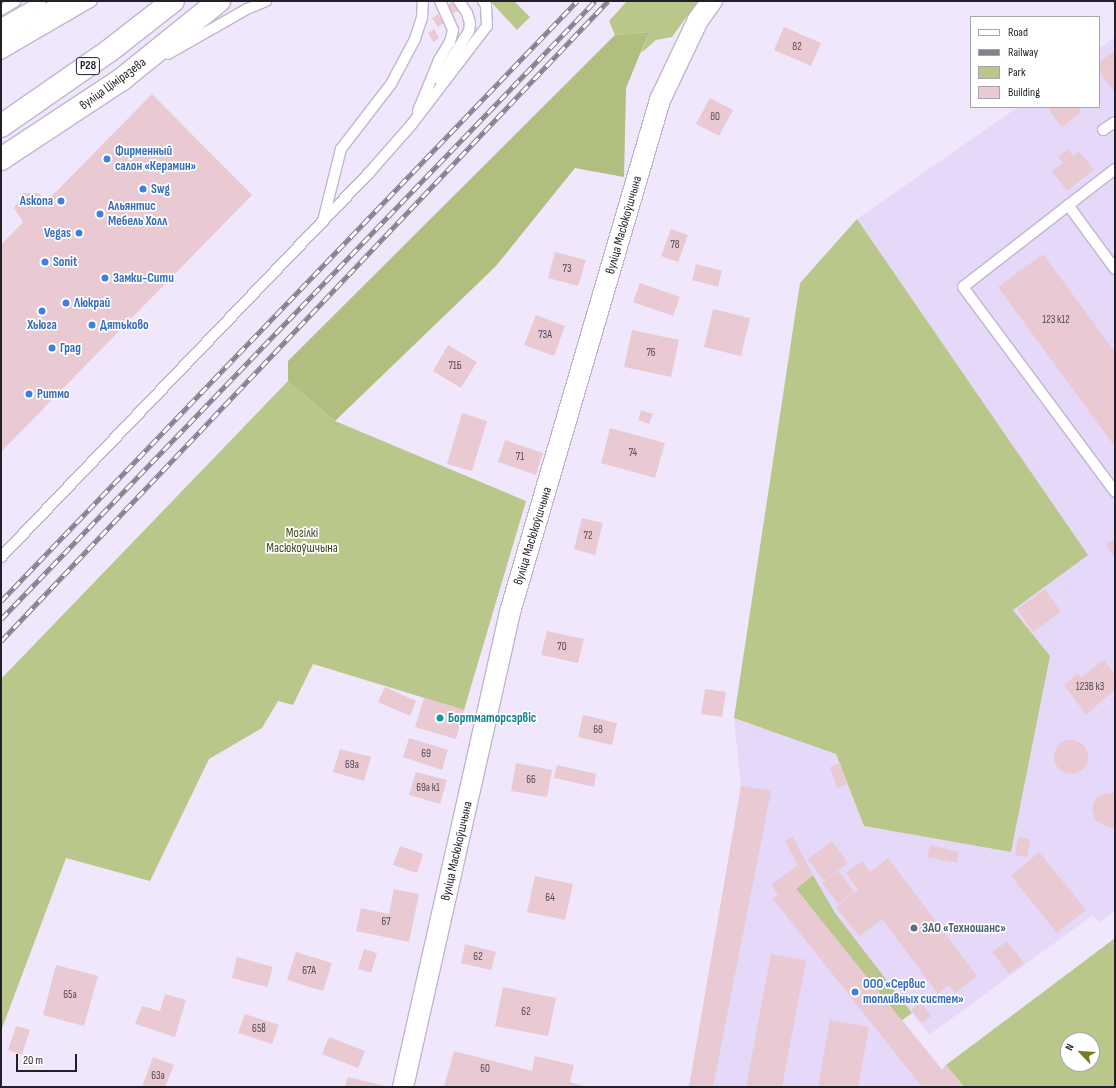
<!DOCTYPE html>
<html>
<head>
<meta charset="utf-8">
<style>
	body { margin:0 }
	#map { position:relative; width:1116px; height:1088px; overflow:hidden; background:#f0e7fc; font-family:"Sofia Sans Condensed",sans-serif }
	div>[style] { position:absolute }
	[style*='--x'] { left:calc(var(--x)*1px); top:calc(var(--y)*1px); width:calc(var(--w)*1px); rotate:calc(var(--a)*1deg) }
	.built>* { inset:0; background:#e6d8f9 }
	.green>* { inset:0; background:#bac78b }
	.forest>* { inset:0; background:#b0be7f }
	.building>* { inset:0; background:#e9cad3 }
	.round { border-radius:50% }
	.roads { filter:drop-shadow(1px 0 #c0b6cf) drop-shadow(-1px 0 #c0b6cf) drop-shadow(0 1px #c0b6cf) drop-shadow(0 -1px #c0b6cf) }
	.service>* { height:10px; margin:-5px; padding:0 5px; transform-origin:5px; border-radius:5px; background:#fff }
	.minor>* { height:20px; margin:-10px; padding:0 10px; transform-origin:10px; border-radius:10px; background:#fff }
	.primary>* { height:22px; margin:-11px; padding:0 11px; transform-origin:11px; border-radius:11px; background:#fff }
	.rail>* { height:4.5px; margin-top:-2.25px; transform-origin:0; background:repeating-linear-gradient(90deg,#fff 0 9px,#86808e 0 18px); box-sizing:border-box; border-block:1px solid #86808e }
	.dots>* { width:11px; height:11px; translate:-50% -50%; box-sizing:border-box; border:2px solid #fff; border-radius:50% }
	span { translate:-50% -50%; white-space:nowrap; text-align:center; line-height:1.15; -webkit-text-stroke:3.5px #fff; paint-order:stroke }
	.number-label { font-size:11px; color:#544a53 }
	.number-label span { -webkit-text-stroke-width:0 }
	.shield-label span { padding:1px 3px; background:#fff; border:1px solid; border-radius:3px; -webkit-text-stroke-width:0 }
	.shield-label { font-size:12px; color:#231f28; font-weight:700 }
	.street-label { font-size:13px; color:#231f28 }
	.shop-label { font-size:13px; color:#366cbe; font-weight:700 }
	.left { translate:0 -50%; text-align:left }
	.right { translate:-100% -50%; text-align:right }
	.park-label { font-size:13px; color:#3f4819 }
	.culture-label { font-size:13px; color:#0d838f; font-weight:700 }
	.service-label { font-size:13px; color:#4e5e75; font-weight:700 }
	.frame { position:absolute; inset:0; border:2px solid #231f28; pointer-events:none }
	.legend { position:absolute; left:970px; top:16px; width:130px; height:92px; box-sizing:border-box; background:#fff; border:1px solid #a7a5a9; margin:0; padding:5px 7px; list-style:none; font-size:12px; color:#231f28 }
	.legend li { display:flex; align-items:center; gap:8px; height:20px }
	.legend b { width:20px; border:1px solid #a7a5a9 }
	.north { position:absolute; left:1060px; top:1032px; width:40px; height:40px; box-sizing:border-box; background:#fff; border:1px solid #a7a5a9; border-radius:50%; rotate:295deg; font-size:11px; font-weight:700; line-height:16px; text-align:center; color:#231f28 }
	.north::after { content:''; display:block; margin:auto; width:14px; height:18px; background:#7d7b22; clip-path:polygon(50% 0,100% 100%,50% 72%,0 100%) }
	.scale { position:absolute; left:16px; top:1054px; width:61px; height:18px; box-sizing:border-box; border:2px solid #231f28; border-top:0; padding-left:5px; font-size:12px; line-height:14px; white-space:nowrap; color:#231f28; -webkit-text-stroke:3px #fff; paint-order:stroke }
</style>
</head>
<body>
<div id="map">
	<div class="built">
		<div style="clip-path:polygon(1115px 37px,1115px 911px,1100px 922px,1093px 915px,929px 1035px,835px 913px,813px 875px,797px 890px,942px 1069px,946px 1065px,963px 1087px,689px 1087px,741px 786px,734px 718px,836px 754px,864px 826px,1011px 852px,1017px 814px,1012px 610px,1054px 506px,857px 219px,1018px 107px,1099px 107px,1099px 49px)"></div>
	</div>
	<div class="green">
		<div style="clip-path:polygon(490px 1px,514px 1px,530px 17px,517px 30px)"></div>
		<div style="clip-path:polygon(627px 1px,698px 1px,672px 37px,656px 40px,641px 53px,649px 32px,615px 35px,609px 21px)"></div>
		<div style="clip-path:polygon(857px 219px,1088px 555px,1013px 610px,1050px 656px,1011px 852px,864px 826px,836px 754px,734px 718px,800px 283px)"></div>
		<div style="clip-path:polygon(288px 381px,335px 421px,526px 501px,464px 710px,313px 664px,293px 705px,278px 701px,262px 728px,209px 759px,150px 881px,66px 858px,1px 1031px,1px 679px)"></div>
		<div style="clip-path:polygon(813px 875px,835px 913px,912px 1013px,901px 1021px,796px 889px)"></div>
		<div style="clip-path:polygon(evenodd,1115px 938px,1115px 1087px,964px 1087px,946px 1065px,1115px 938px,1068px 1040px,1092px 1040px,1092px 1064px,1068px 1064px,1068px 1040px)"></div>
	</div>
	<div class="forest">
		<div style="clip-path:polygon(649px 32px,626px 88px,624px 177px,575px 168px,496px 266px,335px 421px,288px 381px,288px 361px,615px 35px)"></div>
	</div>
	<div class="building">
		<div style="clip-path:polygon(452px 2px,458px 11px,452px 14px,446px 6px)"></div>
		<div style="clip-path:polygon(438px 14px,444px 23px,438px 27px,432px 18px)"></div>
		<div style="clip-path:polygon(784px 27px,821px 43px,811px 66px,774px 50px)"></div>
		<div style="clip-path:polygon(434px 29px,439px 38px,433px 42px,428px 33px)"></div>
		<div style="clip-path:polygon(1115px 50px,1115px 93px,1099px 71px,1099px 62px)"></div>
		<div style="clip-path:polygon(152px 94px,252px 195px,1px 452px,1px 245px,23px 222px,14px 208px,23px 193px,39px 193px,46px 202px)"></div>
		<div style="clip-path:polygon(710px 98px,733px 110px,719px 136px,696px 124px)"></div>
		<div style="clip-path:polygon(1051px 107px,1078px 107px,1081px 112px,1062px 127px,1048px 109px)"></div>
		<div style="clip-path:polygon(1068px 149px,1073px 156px,1079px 151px,1094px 170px,1067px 191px,1052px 171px,1063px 163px,1058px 157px)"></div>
		<div style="clip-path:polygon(671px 229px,688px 235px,678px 262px,661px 256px)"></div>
		<div style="clip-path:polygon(555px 252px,586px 260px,578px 286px,548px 278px)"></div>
		<div style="clip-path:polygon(1043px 254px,1115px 352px,1115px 447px,998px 287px)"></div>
		<div style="clip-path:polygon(696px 264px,722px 271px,718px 287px,692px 280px)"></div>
		<div style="clip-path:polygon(640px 283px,680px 297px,673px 316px,633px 302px)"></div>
		<div style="clip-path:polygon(713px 309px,750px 318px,741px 356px,704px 347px)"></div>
		<div style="clip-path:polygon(536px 315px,565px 326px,554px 356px,524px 345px)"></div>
		<div style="clip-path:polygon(632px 330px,679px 340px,671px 377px,624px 367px)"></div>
		<div style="clip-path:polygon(448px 345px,477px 362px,461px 388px,433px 371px)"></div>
		<div style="clip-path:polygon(641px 410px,653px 414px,649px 424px,638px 420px)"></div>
		<div style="clip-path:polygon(462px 413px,487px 421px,472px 471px,447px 464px)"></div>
		<div style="clip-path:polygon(610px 428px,665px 443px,655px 478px,601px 463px)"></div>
		<div style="clip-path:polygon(505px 440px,543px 453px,536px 475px,498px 462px)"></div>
		<div style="clip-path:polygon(582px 518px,603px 523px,595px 555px,574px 549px)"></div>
		<div style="clip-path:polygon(1115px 539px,1115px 558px,1106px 544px)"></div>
		<div style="clip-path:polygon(1045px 589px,1061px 612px,1033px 632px,1017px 609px)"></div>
		<div style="clip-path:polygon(547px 631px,584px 639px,578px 663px,541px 655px)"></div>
		<div style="clip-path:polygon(1104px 660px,1115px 675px,1115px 689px,1086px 715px,1064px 685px,1078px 673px,1081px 677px)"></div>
		<div style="clip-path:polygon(385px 687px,416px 701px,410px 716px,378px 702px)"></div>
		<div style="clip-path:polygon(705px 689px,726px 692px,722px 717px,701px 714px)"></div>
		<div style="clip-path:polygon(424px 698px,464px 710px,456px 739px,415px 727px)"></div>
		<div style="clip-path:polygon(583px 715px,617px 723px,612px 745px,578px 737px)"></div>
		<div style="clip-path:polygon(409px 738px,448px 750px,442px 770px,403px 757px)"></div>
		<div class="round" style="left:1054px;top:740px;width:34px;height:34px"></div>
		<div style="clip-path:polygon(340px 749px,371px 757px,364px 781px,333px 772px)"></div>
		<div style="clip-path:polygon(516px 763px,552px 770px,547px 797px,511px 791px)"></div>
		<div style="clip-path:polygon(840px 763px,847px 784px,837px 788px,830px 767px)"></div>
		<div style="clip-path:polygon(557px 765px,596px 774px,594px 787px,554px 778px)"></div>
		<div style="clip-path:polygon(416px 772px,447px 780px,440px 804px,409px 795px)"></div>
		<div style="clip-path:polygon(741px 786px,771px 791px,713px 1087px,689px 1087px)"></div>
		<div style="clip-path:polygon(1107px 793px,1115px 793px,1115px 827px,1109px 828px,1095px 820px,1092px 809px,1096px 798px)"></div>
		<div style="clip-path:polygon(793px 837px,813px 875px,796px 889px,942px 1070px,946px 1065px,963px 1087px,922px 1087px,773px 899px,778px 894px,771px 885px,798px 865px,785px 841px)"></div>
		<div style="clip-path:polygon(1018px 837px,1030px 839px,1027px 857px,1015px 855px)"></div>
		<div style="clip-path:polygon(832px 841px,848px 863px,824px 881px,808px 859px)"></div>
		<div style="clip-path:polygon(930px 845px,959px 852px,957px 863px,927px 857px)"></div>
		<div style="clip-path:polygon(400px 846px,423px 854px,417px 873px,393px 865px)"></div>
		<div style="clip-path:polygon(1039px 852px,1086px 910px,1057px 933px,1011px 876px)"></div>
		<div style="clip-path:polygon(888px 858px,977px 976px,955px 993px,949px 985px,938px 994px,882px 919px,859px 936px,836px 907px,858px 890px,846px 873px,862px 861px,870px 872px)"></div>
		<div style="clip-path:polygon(839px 871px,854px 892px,838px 904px,822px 883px)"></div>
		<div style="clip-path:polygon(535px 876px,573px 884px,565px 920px,527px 912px)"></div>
		<div style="clip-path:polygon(394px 889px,419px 894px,409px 942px,356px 931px,361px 908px,389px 914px)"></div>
		<div style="clip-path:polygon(1007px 941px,1024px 963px,1009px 974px,992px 952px)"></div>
		<div style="clip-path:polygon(465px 944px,496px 952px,491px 970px,461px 963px)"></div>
		<div style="clip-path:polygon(364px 949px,377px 953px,371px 973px,358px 969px)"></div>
		<div style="clip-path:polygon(296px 952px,332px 963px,323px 991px,287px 980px)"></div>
		<div style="clip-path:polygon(771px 954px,806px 960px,782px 1087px,746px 1087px)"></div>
		<div style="clip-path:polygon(237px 957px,273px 967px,267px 987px,232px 978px)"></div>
		<div style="clip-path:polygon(56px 965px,98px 976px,84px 1026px,43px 1015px)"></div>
		<div style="clip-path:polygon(503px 987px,556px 998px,548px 1036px,495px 1026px)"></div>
		<div style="clip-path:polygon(165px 994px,186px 1000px,175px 1037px,135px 1024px,142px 1006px,160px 1011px)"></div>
		<div style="clip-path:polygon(921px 1002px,931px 1016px,922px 1023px,911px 1010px)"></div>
		<div style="clip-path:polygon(245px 1014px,279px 1025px,272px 1044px,238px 1033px)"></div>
		<div style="clip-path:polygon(830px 1020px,869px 1027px,858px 1087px,818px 1087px)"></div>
		<div style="clip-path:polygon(16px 1026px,30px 1030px,22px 1055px,8px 1050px)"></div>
		<div style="clip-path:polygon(329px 1037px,365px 1051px,358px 1068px,322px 1054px)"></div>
		<div style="clip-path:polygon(454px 1051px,532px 1071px,535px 1056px,574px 1065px,570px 1082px,587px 1087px,444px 1087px)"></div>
		<div style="clip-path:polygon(153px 1057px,174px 1065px,165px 1087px,142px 1087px)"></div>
		<div style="clip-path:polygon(348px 1077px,385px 1086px,385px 1087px,345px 1087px)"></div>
	</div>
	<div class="roads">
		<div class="service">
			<div style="--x:1;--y:10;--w:17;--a:-31"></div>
			<div style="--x:1;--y:24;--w:46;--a:-29.9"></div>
			<div style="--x:1;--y:34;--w:68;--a:-28.8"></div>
			<div style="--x:1;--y:43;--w:85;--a:-29.6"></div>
			<div style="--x:1;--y:54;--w:105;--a:-30.2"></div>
			<div style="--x:168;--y:54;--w:91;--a:-29.7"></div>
			<div style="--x:247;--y:9;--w:21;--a:-23"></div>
			<div style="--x:439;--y:79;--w:57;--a:-58"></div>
			<div style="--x:469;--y:31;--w:8;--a:-83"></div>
			<div style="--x:470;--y:23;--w:10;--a:-107"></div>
			<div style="--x:467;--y:13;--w:14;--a:-124"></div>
			<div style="--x:418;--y:111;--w:55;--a:-67.6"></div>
			<div style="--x:439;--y:60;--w:21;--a:-59"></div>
			<div style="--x:450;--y:42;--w:12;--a:-76"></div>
			<div style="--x:453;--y:30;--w:32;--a:-114"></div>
			<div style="--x:1103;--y:130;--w:14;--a:-34"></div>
			<div style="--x:1115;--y:169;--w:192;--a:142.2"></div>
			<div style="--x:963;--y:287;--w:255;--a:53.4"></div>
			<div style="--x:1068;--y:205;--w:79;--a:53.7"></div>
			<div style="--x:324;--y:217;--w:70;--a:-76"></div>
			<div style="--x:341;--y:149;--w:82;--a:-52.4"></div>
			<div style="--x:391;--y:84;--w:51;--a:-61.9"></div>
			<div style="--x:415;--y:39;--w:22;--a:-72"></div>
			<div style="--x:422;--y:18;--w:17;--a:-87"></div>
			<div style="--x:1;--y:557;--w:532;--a:-46.22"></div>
			<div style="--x:369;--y:173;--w:65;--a:-48.7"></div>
			<div style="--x:412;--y:124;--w:123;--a:-52.6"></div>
			<div style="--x:487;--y:26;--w:21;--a:-93"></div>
			<div style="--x:486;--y:5;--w:5;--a:-127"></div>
		</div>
		<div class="minor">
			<div style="--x:403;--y:1087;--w:487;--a:-77.3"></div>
			<div style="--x:510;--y:612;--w:534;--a:-73.67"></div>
			<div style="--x:660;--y:100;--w:89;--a:-64.6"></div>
			<div style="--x:698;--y:20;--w:24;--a:-54"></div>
		</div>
		<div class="primary">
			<div style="--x:1;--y:126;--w:131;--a:-34.8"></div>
			<div style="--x:109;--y:51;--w:81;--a:-38"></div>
			<div style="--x:1;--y:159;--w:144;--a:-33.4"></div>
			<div style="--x:121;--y:80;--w:126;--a:-38.9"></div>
		</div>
	</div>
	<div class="rail">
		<div style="--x:1;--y:601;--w:832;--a:-46.17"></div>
		<div style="--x:1;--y:619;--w:857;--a:-46.13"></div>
		<div style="--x:1;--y:641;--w:882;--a:-46.52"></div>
	</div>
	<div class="dots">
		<div style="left:107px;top:159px;background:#3f7fe0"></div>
		<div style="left:143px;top:189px;background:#3f7fe0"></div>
		<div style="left:61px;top:201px;background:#3f7fe0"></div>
		<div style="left:100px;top:214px;background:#3f7fe0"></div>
		<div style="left:79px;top:233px;background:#3f7fe0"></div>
		<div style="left:45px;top:262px;background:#3f7fe0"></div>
		<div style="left:105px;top:278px;background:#3f7fe0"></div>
		<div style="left:66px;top:303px;background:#3f7fe0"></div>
		<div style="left:42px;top:311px;background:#3f7fe0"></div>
		<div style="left:92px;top:325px;background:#3f7fe0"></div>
		<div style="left:52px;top:348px;background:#3f7fe0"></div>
		<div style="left:29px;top:394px;background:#3f7fe0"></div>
		<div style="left:440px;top:718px;background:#0f9aa8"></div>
		<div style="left:914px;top:928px;background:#5c6f8a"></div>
		<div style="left:855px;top:992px;background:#3f7fe0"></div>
	</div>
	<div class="number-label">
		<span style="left:797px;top:47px">82</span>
		<span style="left:715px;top:117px">80</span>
		<span style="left:675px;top:245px">78</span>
		<span style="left:567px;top:269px">73</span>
		<span style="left:1056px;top:320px">123 к12</span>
		<span style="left:545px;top:335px">73А</span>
		<span style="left:651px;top:353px">76</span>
		<span style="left:455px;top:366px">71Б</span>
		<span style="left:633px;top:453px">74</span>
		<span style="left:520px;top:457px">71</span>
		<span style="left:588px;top:536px">72</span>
		<span style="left:562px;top:647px">70</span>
		<span style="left:1090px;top:687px">123В к3</span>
		<span style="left:598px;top:730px">68</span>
		<span style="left:426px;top:754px">69</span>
		<span style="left:352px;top:765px">69а</span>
		<span style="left:531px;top:780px">66</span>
		<span style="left:428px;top:788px">69а к1</span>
		<span style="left:550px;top:898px">64</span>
		<span style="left:386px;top:922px">67</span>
		<span style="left:478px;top:957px">62</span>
		<span style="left:309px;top:971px">67А</span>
		<span style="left:70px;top:995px">65а</span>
		<span style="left:526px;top:1012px">62</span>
		<span style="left:259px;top:1029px">65в</span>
		<span style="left:485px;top:1069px">60</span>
		<span style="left:158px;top:1076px">63а</span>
	</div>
	<div class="shield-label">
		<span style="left:88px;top:66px">Р28</span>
	</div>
	<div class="street-label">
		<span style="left:113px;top:84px;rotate:-36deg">вуліца Ціміразева</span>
		<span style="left:624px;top:225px;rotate:-74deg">вуліца Масюкоўшчына</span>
		<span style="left:533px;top:536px;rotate:-73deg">вуліца Масюкоўшчына</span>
		<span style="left:457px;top:851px;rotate:-77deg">вуліца Масюкоўшчына</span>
	</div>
	<div class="shop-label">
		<span class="left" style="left:115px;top:159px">Фирменный<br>салон «Керамин»</span>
		<span class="left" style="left:151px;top:189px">Swg</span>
		<span class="right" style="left:53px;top:201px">Askona</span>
		<span class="left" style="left:108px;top:214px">Альянтис<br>Мебель Холл</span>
		<span class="right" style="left:71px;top:233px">Vegas</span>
		<span class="left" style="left:53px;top:262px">Sonit</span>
		<span class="left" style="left:113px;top:278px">Замки-Сити</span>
		<span class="left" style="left:74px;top:303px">Люкрай</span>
		<span style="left:42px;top:325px">Хьюга</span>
		<span class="left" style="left:100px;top:325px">Дятьково</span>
		<span class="left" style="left:60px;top:348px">Град</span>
		<span class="left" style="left:37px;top:394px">Ритмо</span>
		<span class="left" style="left:863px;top:992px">ООО «Сервис<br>топливных систем»</span>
	</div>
	<div class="park-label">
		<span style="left:302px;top:541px">Могілкі<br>Масюкоўшчына</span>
	</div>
	<div class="culture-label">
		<span class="left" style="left:448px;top:718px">Бортматорсэрвіс</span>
	</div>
	<div class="service-label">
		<span class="left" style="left:922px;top:928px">ЗАО «Техношанс»</span>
	</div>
	<div class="frame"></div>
	<ul class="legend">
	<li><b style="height:5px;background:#fff"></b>Road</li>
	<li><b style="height:5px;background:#86808e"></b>Railway</li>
	<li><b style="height:11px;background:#bac78b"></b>Park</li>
	<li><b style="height:11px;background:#e9cad3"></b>Building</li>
	</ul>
	<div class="north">N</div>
	<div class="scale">20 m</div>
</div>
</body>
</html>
